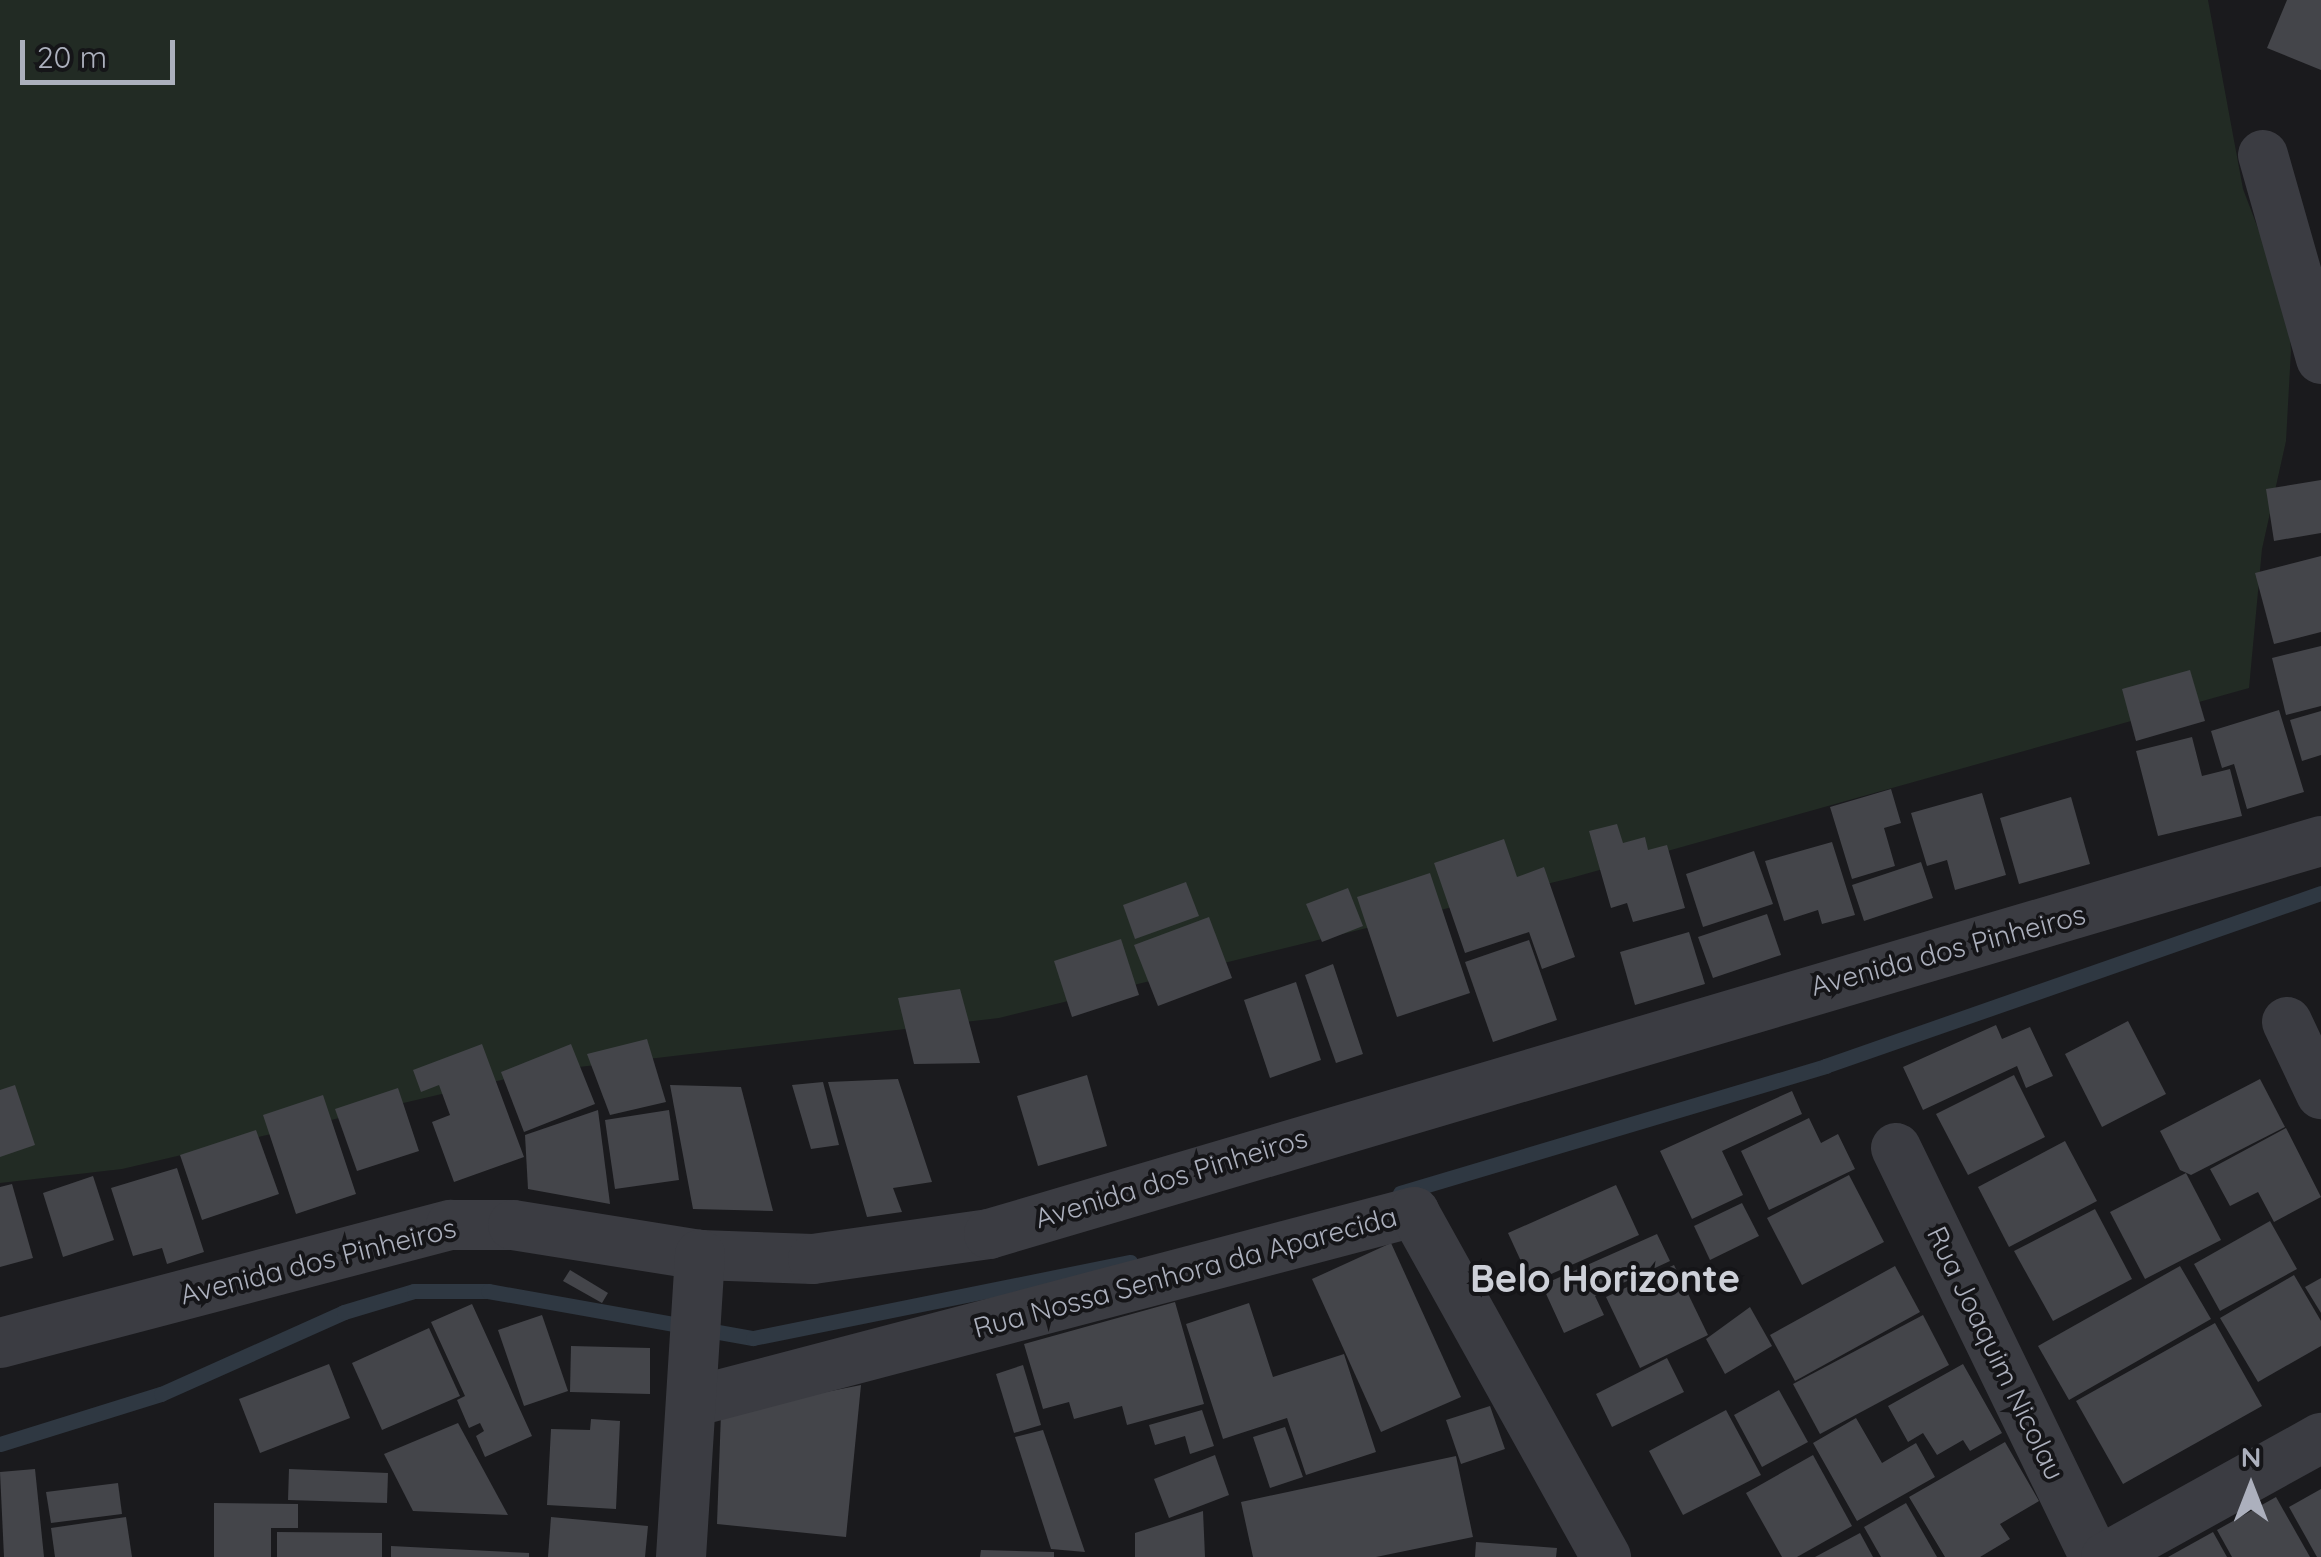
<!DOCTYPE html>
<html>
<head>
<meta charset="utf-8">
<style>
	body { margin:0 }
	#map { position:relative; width:2321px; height:1557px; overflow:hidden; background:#1a1a1d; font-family:Quicksand,sans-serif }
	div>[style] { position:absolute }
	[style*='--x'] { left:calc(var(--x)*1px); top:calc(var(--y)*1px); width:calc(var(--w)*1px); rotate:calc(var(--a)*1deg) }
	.green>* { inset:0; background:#222b24 }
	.stream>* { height:15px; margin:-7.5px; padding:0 7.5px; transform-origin:7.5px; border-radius:7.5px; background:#2f3842 }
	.building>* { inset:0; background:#44454a }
	.minor>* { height:50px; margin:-25px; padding:0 25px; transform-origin:25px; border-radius:25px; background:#3b3c42 }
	span { translate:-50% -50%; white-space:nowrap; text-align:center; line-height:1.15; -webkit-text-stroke:8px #151518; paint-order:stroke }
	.street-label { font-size:28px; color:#acb0bd }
	.district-label { font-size:38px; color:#cdd0d8; font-weight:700 }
	.north { position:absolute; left:2201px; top:1437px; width:100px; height:100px; -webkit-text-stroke:8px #151518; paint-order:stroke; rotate:0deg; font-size:28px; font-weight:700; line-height:40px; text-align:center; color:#acb0bd }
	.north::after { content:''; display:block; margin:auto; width:35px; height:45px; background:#acb0bd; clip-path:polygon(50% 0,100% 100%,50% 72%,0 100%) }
	.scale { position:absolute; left:20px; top:40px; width:155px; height:45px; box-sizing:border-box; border:5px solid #acb0bd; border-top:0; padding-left:12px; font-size:30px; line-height:35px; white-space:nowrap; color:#acb0bd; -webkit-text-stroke:8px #151518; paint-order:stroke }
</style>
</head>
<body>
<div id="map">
	<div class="green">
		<div style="clip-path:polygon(0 0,2208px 0,2243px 189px,2286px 302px,2291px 350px,2286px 441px,2262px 549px,2249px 688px,1571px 878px,999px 1018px,536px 1072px,122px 1169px,0 1183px)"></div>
	</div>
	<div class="stream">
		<div style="--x:1400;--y:1193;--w:444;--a:-16.6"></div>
		<div style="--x:1825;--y:1066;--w:525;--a:-19.23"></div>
		<div style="--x:0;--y:1444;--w:169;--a:-17.3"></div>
		<div style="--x:161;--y:1394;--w:201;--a:-24.1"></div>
		<div style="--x:344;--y:1312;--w:73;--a:-16.7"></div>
		<div style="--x:414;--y:1291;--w:74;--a:0"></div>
		<div style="--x:488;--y:1291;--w:269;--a:10.1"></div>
		<div style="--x:753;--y:1338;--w:385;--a:-11.4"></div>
	</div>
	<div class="building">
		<div style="clip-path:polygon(2287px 0,2321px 0,2321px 70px,2267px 48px)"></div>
		<div style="clip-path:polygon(2321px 480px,2321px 533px,2274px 541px,2266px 489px)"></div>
		<div style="clip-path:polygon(2321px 556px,2321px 632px,2274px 644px,2255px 573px)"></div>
		<div style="clip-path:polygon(2321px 646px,2321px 706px,2286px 715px,2272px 658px)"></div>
		<div style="clip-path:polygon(2190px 670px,2205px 721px,2136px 741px,2122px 689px)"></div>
		<div style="clip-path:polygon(2279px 710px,2304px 792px,2247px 809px,2234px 764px,2222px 768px,2211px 731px)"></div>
		<div style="clip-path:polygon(2321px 711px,2321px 755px,2302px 761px,2290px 720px)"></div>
		<div style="clip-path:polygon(2192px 737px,2202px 776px,2230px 769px,2242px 816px,2158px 836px,2136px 751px)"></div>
		<div style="clip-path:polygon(1891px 789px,1901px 823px,1884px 828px,1895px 866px,1852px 879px,1830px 807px)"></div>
		<div style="clip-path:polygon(1982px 793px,2006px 875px,1955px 890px,1947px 860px,1927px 866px,1911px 813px)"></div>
		<div style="clip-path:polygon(2071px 797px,2090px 864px,2019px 884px,2000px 818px)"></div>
		<div style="clip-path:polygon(1617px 824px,1623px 843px,1645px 837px,1648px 850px,1667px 845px,1685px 908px,1633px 922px,1627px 903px,1611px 908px,1589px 831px)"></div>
		<div style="clip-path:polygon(1504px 839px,1517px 877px,1544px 867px,1575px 957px,1542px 969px,1529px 932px,1465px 953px,1434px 863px)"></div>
		<div style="clip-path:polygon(1832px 842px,1855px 915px,1822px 924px,1818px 910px,1784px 921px,1765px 861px)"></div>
		<div style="clip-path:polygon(1754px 851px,1773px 904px,1703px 927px,1686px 874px)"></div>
		<div style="clip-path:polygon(1921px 862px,1933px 898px,1864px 921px,1852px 885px)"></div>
		<div style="clip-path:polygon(1430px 873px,1470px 993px,1397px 1017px,1357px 897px)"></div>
		<div style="clip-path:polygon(1186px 882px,1199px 916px,1135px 939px,1123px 905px)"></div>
		<div style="clip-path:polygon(1348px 888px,1363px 926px,1322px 942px,1306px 904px)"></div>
		<div style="clip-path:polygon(1767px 914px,1781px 955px,1713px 978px,1698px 937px)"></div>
		<div style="clip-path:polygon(1209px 917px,1232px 978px,1158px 1006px,1134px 945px)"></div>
		<div style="clip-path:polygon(1689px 932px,1705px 984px,1635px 1005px,1620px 952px)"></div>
		<div style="clip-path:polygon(1121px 939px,1139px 995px,1072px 1017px,1054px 961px)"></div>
		<div style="clip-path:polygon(1529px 940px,1557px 1020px,1493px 1042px,1465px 962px)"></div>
		<div style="clip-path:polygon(1333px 964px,1363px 1054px,1336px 1063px,1305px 975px)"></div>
		<div style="clip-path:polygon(1296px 982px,1321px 1060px,1270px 1078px,1244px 1000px)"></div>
		<div style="clip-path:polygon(960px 989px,980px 1063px,914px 1064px,898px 998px)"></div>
		<div style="clip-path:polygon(2128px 1021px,2166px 1094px,2102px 1127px,2065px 1054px)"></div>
		<div style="clip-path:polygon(1996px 1025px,2002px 1039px,2030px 1027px,2053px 1076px,2026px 1088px,2017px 1066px,1923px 1110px,1903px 1067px)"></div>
		<div style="clip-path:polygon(647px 1039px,666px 1102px,610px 1115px,587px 1054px)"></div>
		<div style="clip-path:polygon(482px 1044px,524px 1157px,454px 1182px,432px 1122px,450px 1115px,439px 1085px,421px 1092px,413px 1070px)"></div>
		<div style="clip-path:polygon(571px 1044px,595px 1104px,524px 1132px,501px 1072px)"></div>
		<div style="clip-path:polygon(1087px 1075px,1107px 1146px,1038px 1166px,1017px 1096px)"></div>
		<div style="clip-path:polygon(2014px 1075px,2045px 1137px,1968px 1175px,1936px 1114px)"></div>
		<div style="clip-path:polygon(898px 1079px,932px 1182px,893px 1188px,902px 1212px,867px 1217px,828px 1082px)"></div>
		<div style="clip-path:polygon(2260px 1079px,2285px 1127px,2191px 1175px,2180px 1170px,2160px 1131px)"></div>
		<div style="clip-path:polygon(823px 1082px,839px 1145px,811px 1149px,792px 1085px)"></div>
		<div style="clip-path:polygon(15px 1085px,35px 1145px,0 1157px,0 1090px)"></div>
		<div style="clip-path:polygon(670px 1085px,741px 1087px,773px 1211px,693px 1209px)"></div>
		<div style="clip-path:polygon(398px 1088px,419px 1151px,357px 1171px,335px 1109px)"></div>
		<div style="clip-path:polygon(1792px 1091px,1802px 1114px,1722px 1151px,1743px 1195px,1692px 1219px,1660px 1151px)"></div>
		<div style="clip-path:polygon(323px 1095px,356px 1194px,296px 1214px,263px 1115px)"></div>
		<div style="clip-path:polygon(598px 1110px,610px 1204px,528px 1189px,525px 1135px)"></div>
		<div style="clip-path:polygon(669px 1110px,679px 1180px,615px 1189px,605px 1120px)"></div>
		<div style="clip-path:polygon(1809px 1118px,1821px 1143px,1838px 1134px,1855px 1169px,1769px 1210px,1741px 1151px)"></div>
		<div style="clip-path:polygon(2286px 1128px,2321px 1197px,2274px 1222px,2258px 1192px,2230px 1206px,2210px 1169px)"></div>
		<div style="clip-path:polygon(256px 1130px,279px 1194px,202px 1220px,180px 1155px)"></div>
		<div style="clip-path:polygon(2065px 1141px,2097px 1201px,2009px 1247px,1978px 1187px)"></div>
		<div style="clip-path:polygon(177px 1168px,204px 1252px,167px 1264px,162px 1248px,133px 1256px,111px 1188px)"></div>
		<div style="clip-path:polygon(2186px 1173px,2221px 1240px,2145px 1279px,2110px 1212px)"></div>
		<div style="clip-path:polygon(1849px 1175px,1884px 1242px,1802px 1285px,1767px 1218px)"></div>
		<div style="clip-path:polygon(93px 1176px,114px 1240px,63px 1257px,43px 1193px)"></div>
		<div style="clip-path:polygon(12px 1184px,33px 1258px,0 1267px,0 1187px)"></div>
		<div style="clip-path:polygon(1616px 1185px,1639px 1235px,1531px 1283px,1508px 1233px)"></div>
		<div style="clip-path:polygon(1742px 1203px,1759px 1236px,1710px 1260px,1694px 1226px)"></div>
		<div style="clip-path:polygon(2095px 1209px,2132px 1279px,2053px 1321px,2014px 1251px)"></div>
		<div style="clip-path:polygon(2270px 1221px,2297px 1269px,2220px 1311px,2194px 1264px)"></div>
		<div style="clip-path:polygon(1657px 1234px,1670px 1261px,1595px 1296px,1604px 1315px,1564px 1333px,1542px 1285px)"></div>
		<div style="clip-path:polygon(1391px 1243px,1461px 1397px,1381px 1432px,1312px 1279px)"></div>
		<div style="clip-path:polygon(1674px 1265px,1708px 1335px,1640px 1368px,1606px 1297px)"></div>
		<div style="clip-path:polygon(1895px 1266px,1920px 1312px,1795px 1381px,1770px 1335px)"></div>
		<div style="clip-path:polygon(2180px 1266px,2211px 1319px,2069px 1400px,2038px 1346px)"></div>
		<div style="clip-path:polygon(570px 1270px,608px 1293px,602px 1303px,563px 1281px)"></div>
		<div style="clip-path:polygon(2294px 1275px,2321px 1321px,2321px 1346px,2258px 1382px,2220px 1318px)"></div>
		<div style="clip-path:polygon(2321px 1278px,2321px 1313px,2305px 1287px)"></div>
		<div style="clip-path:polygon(1175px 1302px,1204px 1404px,1127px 1425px,1122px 1406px,1074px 1419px,1069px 1402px,1043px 1409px,1024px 1344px)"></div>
		<div style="clip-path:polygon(1249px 1303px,1273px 1377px,1344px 1354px,1376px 1452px,1306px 1475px,1287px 1418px,1223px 1439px,1186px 1324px)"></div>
		<div style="clip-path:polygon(472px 1304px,532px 1436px,485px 1457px,476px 1436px,484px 1431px,480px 1423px,469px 1428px,457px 1400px,465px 1396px,431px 1322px)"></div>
		<div style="clip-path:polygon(1750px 1307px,1772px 1346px,1725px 1374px,1706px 1339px)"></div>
		<div style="clip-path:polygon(542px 1315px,568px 1391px,524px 1406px,498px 1330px)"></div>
		<div style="clip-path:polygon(1923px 1315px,1949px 1365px,1820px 1434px,1793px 1384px)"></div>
		<div style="clip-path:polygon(2215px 1323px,2262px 1406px,2123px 1484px,2076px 1401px)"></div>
		<div style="clip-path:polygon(429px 1328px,460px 1396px,382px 1430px,352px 1363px)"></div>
		<div style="clip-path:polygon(571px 1346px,650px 1348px,650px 1394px,570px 1392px)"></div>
		<div style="clip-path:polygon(1667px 1358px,1684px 1392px,1612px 1427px,1596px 1394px)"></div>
		<div style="clip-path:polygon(329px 1364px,350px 1418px,260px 1453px,239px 1399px)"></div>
		<div style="clip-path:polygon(1963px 1364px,2002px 1433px,1970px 1451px,1963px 1440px,1937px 1455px,1923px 1433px,1908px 1442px,1888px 1406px)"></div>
		<div style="clip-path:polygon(1023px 1365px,1041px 1425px,1014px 1433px,996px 1374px)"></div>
		<div style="clip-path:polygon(861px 1385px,846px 1537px,717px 1524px,721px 1413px)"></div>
		<div style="clip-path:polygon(1779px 1390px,1808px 1442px,1762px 1467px,1734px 1415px)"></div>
		<div style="clip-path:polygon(1490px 1406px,1505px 1449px,1461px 1464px,1446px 1420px)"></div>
		<div style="clip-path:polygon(1202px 1410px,1214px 1446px,1190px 1454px,1185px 1436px,1155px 1445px,1149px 1425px)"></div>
		<div style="clip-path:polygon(1726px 1410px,1761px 1475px,1683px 1515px,1649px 1451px)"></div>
		<div style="clip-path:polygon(1856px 1418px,1882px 1463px,1916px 1443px,1935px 1477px,1857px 1521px,1813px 1443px)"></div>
		<div style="clip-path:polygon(591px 1419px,620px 1421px,616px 1509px,547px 1505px,551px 1429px,590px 1430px)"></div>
		<div style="clip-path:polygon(458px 1423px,508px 1515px,413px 1511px,384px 1454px)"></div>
		<div style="clip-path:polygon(1285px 1427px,1303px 1477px,1270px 1488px,1253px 1437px)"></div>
		<div style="clip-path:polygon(1043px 1430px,1085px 1552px,1051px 1549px,1015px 1437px)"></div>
		<div style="clip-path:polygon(2005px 1442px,2039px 1501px,2000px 1524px,2010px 1539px,1980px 1557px,1945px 1557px,1909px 1497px)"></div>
		<div style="clip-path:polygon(1215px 1455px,1229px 1495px,1169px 1518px,1154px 1479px)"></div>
		<div style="clip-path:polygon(1813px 1455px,1852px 1526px,1797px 1557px,1782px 1557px,1746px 1493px)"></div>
		<div style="clip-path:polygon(1456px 1456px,1473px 1537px,1376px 1557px,1253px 1557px,1241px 1502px)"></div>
		<div style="clip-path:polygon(35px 1469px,44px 1557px,4px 1557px,0 1472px)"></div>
		<div style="clip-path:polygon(289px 1469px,388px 1473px,387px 1503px,288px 1500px)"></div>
		<div style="clip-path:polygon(118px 1483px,122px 1514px,51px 1523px,46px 1492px)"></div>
		<div style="clip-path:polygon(2321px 1489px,2321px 1557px,2317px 1557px,2289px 1507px)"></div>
		<div style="clip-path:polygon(2276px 1497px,2310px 1557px,2232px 1557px,2217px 1530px)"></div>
		<div style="clip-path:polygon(214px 1503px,298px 1504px,298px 1528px,271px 1528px,271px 1557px,214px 1557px)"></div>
		<div style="clip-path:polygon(1906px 1503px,1937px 1557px,1881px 1557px,1864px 1527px)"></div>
		<div style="clip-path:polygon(1203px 1511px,1205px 1557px,1135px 1557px,1135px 1533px)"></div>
		<div style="clip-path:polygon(126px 1517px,132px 1557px,55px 1557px,51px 1528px)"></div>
		<div style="clip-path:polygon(551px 1517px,648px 1526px,645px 1557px,548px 1557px)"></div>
		<div style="clip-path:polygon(277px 1532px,382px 1533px,382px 1557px,277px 1557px)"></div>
		<div style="clip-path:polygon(2213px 1532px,2227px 1557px,2168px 1557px)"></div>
		<div style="clip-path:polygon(1860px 1533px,1873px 1557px,1815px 1557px)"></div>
		<div style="clip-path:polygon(1476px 1542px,1557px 1548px,1556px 1557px,1475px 1557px)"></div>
		<div style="clip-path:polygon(391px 1546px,529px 1553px,529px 1557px,391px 1557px)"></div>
		<div style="clip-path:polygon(981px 1550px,1054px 1552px,1054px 1557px,980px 1557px)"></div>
	</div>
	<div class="minor">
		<div style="--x:2263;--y:155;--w:212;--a:74.1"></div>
		<div style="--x:2287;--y:1022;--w:80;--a:64.7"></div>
		<div style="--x:1896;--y:1148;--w:455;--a:64.1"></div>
		<div style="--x:0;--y:1343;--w:466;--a:-14.7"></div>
		<div style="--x:451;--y:1225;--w:62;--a:0"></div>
		<div style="--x:513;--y:1225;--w:189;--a:9.1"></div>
		<div style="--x:700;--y:1255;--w:113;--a:2"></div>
		<div style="--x:813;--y:1259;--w:178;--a:-8.1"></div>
		<div style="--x:989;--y:1234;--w:1389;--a:-16.44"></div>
		<div style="--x:692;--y:1402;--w:747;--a:-14.74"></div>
		<div style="--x:1414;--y:1212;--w:395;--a:60.9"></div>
		<div style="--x:681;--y:1557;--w:303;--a:-86.4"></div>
		<div style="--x:2106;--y:1557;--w:246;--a:-29"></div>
	</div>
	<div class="street-label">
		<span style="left:1948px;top:950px;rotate:-15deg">Avenida dos Pinheiros</span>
		<span style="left:1171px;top:1178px;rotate:-17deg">Avenida dos Pinheiros</span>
		<span style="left:318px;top:1261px;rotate:-14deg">Avenida dos Pinheiros</span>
		<span style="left:1185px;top:1272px;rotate:-15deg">Rua Nossa Senhora da Aparecida</span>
		<span style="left:1996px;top:1353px;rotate:64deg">Rua Joaquim Nicolau</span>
	</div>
	<div class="district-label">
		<span style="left:1605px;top:1279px">Belo Horizonte</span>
	</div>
	<div class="north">N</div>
	<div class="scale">20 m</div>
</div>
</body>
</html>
